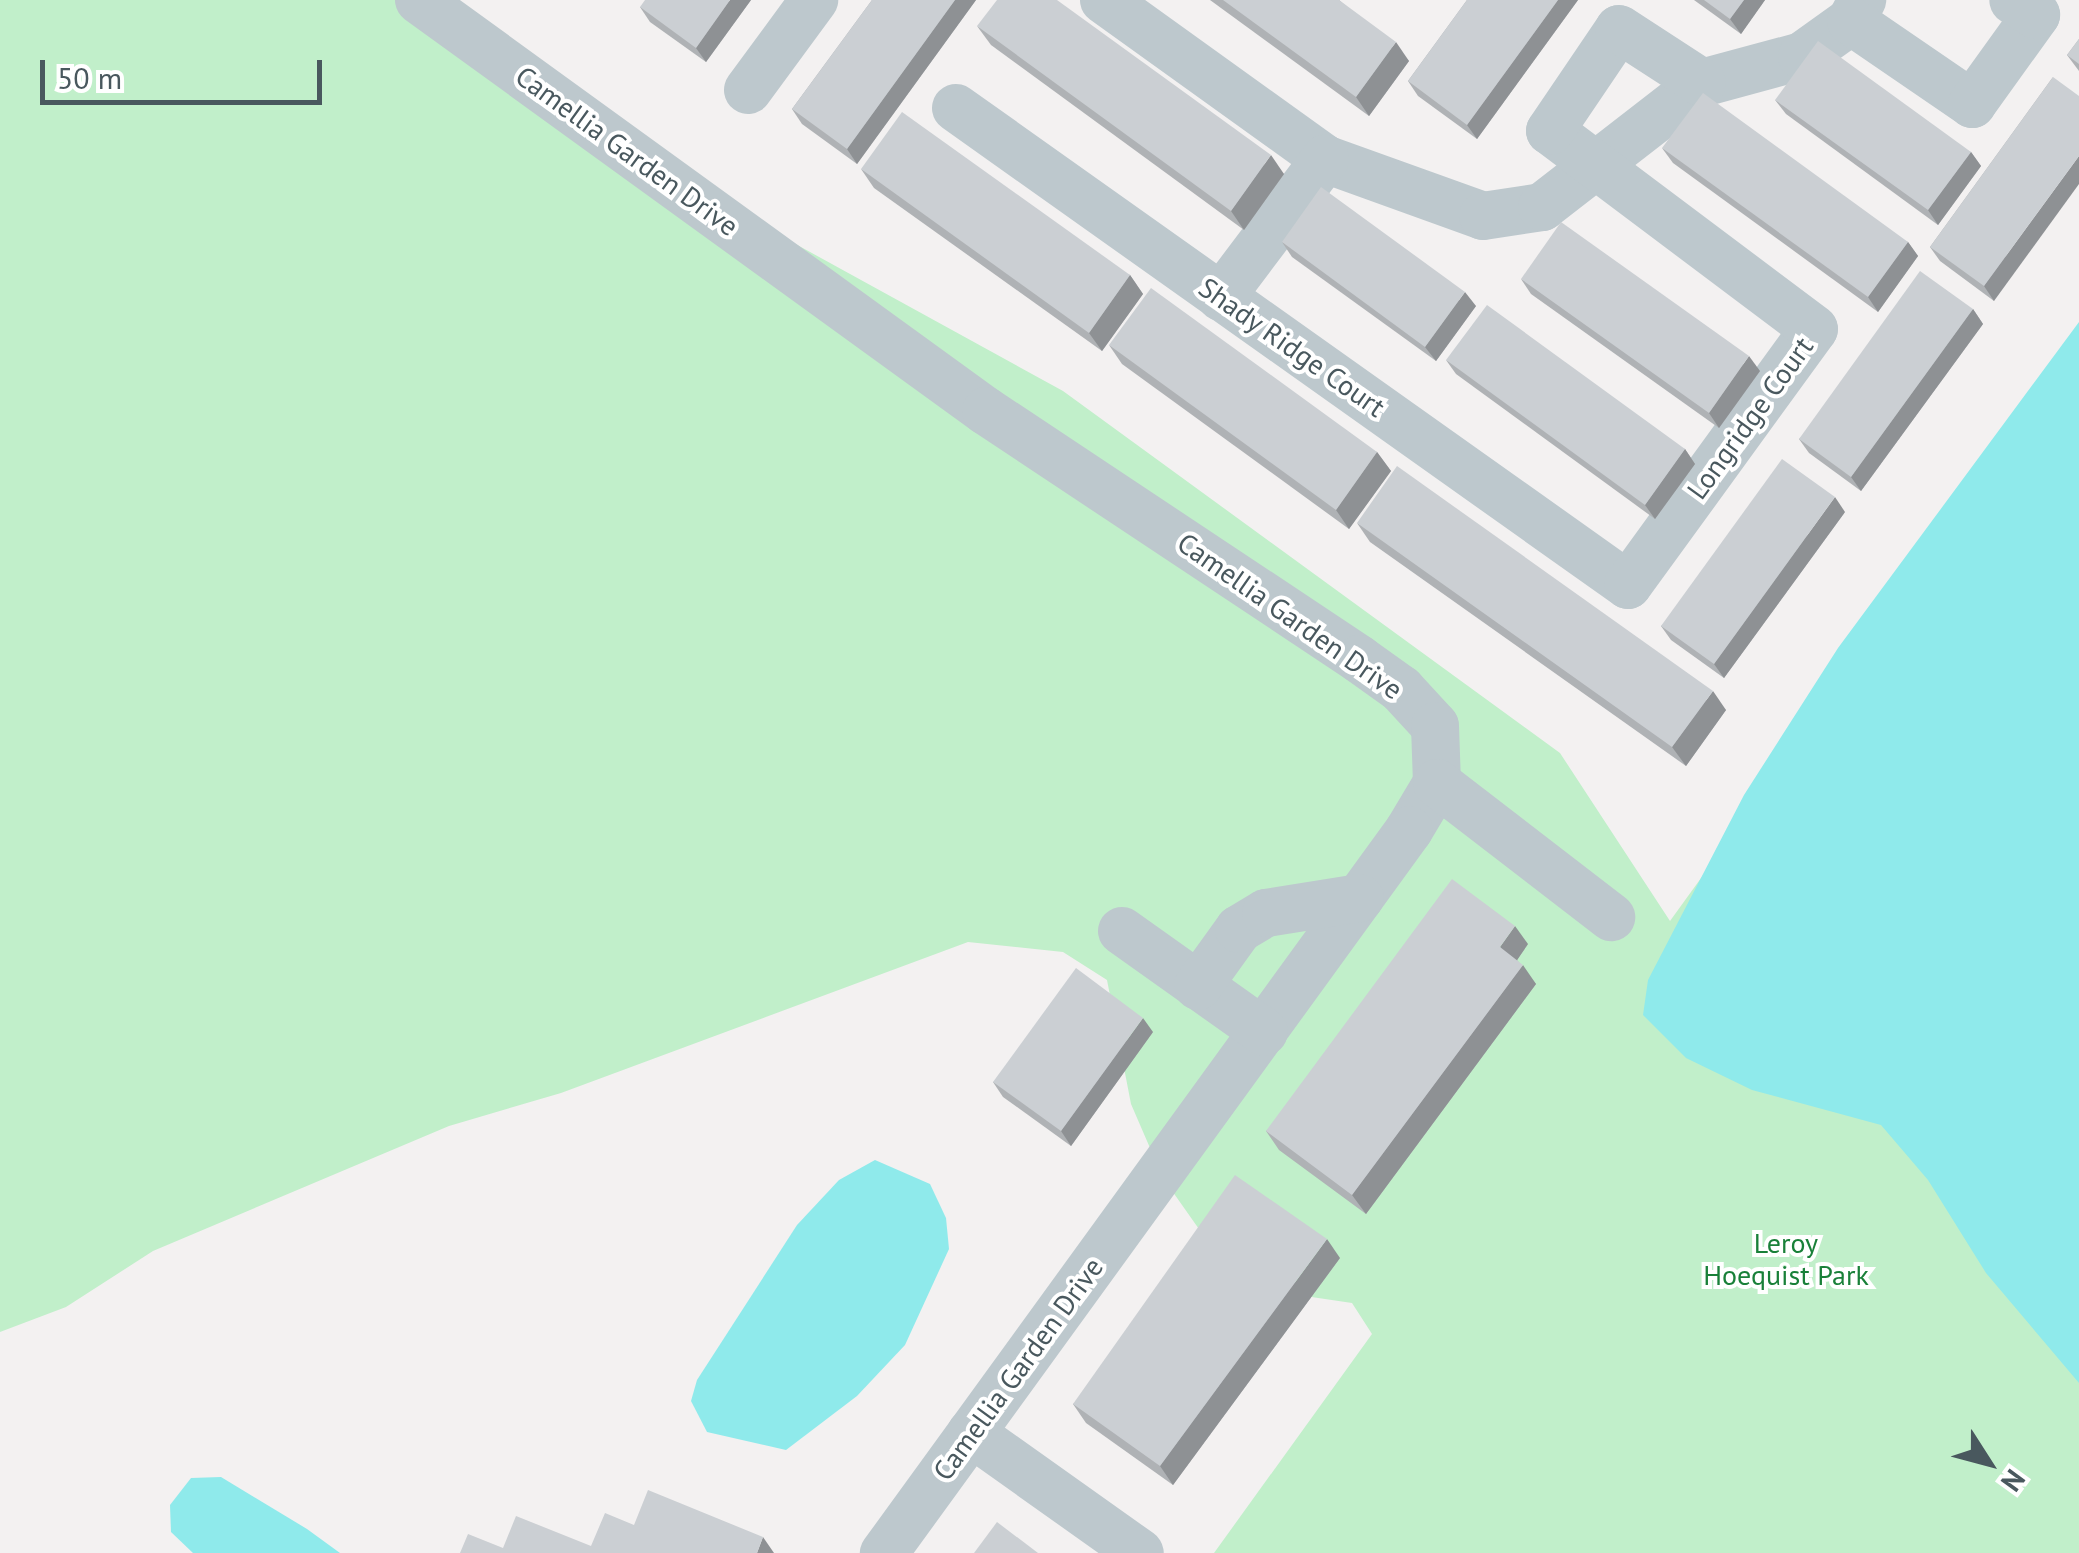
<!DOCTYPE html>
<html>
<head>
<meta charset="utf-8">
<style>
	body { margin:0 }
	#map { position:relative; width:2079px; height:1553px; overflow:hidden; background:#f3f1f1; font-family:"PT Sans",sans-serif }
	div>[style] { position:absolute }
	[style*='--x'] { left:calc(var(--x)*1px); top:calc(var(--y)*1px); width:calc(var(--w)*1px); rotate:calc(var(--a)*1deg) }
	.green>* { inset:0; background:#c1efca }
	.water>* { inset:0; background:#8feaeb }
	.minor>* { height:48px; margin:-24px; padding:0 24px; transform-origin:24px; border-radius:24px; background:#bdc8cd }
	.wall>* { inset:0; background:#afb2b5 }
	.shaded-wall>* { inset:0; background:#8e9194 }
	.building>* { inset:0; background:#cbcfd3 }
	span { translate:-50% -50%; white-space:nowrap; text-align:center; line-height:1.15; -webkit-text-stroke:8px #fff; paint-order:stroke }
	.street-label { font-size:28px; color:#49585e }
	.park-label { font-size:28px; color:#198039 }
	.north { position:absolute; left:1939px; top:1413px; width:100px; height:100px; -webkit-text-stroke:8px #fff; paint-order:stroke; rotate:126deg; font-size:28px; font-weight:700; line-height:40px; text-align:center; color:#49585e }
	.north::after { content:''; display:block; margin:auto; width:35px; height:45px; background:#49585e; clip-path:polygon(50% 0,100% 100%,50% 72%,0 100%) }
	.scale { position:absolute; left:40px; top:60px; width:282px; height:45px; box-sizing:border-box; border:5px solid #49585e; border-top:0; padding-left:12px; font-size:30px; line-height:35px; white-space:nowrap; color:#49585e; -webkit-text-stroke:8px #fff; paint-order:stroke }
</style>
</head>
<body>
<div id="map">
	<div class="green">
		<div style="clip-path:polygon(0 0,401px 0,699px 191px,1063px 391px,1560px 753px,1670px 921px,2079px 355px,2079px 1553px,1214px 1553px,1372px 1334px,1352px 1303px,1271px 1291px,1213px 1249px,1163px 1178px,1131px 1104px,1107px 980px,1063px 952px,968px 942px,561px 1093px,449px 1126px,153px 1251px,66px 1307px,0 1332px)"></div>
	</div>
	<div class="water">
		<div style="clip-path:polygon(2079px 322px,2079px 1383px,1986px 1273px,1928px 1180px,1881px 1125px,1752px 1090px,1686px 1058px,1643px 1015px,1648px 980px,1744px 795px,1838px 648px)"></div>
		<div style="clip-path:polygon(875px 1160px,930px 1184px,946px 1218px,949px 1249px,905px 1345px,857px 1396px,786px 1450px,707px 1432px,691px 1401px,697px 1380px,797px 1225px,839px 1180px)"></div>
		<div style="clip-path:polygon(221px 1477px,307px 1529px,340px 1553px,193px 1553px,171px 1532px,170px 1505px,191px 1478px)"></div>
	</div>
	<div class="minor">
		<div style="--x:419;--y:0;--w:700;--a:35.94"></div>
		<div style="--x:986;--y:411;--w:448;--a:33.6"></div>
		<div style="--x:1359;--y:659;--w:52;--a:35.5"></div>
		<div style="--x:1401;--y:689;--w:50;--a:47.4"></div>
		<div style="--x:1435;--y:726;--w:57;--a:88"></div>
		<div style="--x:1437;--y:783;--w:55;--a:120.8"></div>
		<div style="--x:1409;--y:830;--w:894;--a:125.98"></div>
		<div style="--x:1104;--y:0;--w:272;--a:35.7"></div>
		<div style="--x:1325;--y:159;--w:168;--a:19.8"></div>
		<div style="--x:1483;--y:216;--w:60;--a:-8.7"></div>
		<div style="--x:1542;--y:207;--w:202;--a:-37.8"></div>
		<div style="--x:1702;--y:83;--w:104;--a:-15.1"></div>
		<div style="--x:1802;--y:56;--w:60;--a:-35.5"></div>
		<div style="--x:1851;--y:21;--w:24;--a:-62"></div>
		<div style="--x:1851;--y:21;--w:147;--a:34.4"></div>
		<div style="--x:1972;--y:104;--w:110;--a:-54.3"></div>
		<div style="--x:2036;--y:15;--w:27;--a:-147"></div>
		<div style="--x:748;--y:90;--w:112;--a:-53.7"></div>
		<div style="--x:956;--y:108;--w:824;--a:35.37"></div>
		<div style="--x:1628;--y:585;--w:316;--a:-54"></div>
		<div style="--x:1814;--y:329;--w:330;--a:-143.1"></div>
		<div style="--x:1550;--y:131;--w:123;--a:-55.9"></div>
		<div style="--x:1619;--y:29;--w:99;--a:33"></div>
		<div style="--x:1221;--y:297;--w:173;--a:-53"></div>
		<div style="--x:1437;--y:783;--w:220;--a:37.6"></div>
		<div style="--x:1122;--y:931;--w:174;--a:35.4"></div>
		<div style="--x:1198;--y:986;--w:70;--a:-54.3"></div>
		<div style="--x:1239;--y:929;--w:31;--a:-31"></div>
		<div style="--x:1266;--y:913;--w:95;--a:-9.1"></div>
		<div style="--x:971;--y:1433;--w:207;--a:35.4"></div>
	</div>
	<div class="wall">
		<div style="clip-path:polygon(751px 0,706px 62px,650px 22px,640px 7px)"></div>
		<div style="clip-path:polygon(872px 0,976px 0,857px 164px,802px 124px,792px 109px)"></div>
		<div style="clip-path:polygon(1210px 0,1339px 0,1409px 61px,1369px 116px)"></div>
		<div style="clip-path:polygon(1467px 0,1578px 0,1477px 139px,1418px 96px,1408px 81px)"></div>
		<div style="clip-path:polygon(1694px 0,1765px 0,1741px 34px)"></div>
		<div style="clip-path:polygon(977px 26px,1284px 174px,1244px 230px,991px 45px)"></div>
		<div style="clip-path:polygon(2079px 39px,2079px 71px,2067px 55px)"></div>
		<div style="clip-path:polygon(2053px 77px,1994px 301px,1940px 261px,1930px 247px)"></div>
		<div style="clip-path:polygon(1775px 100px,1971px 152px,1981px 166px,1938px 225px,1786px 114px)"></div>
		<div style="clip-path:polygon(1662px 148px,1908px 242px,1918px 256px,1878px 312px,1673px 163px)"></div>
		<div style="clip-path:polygon(861px 169px,1130px 275px,1143px 294px,1102px 351px,874px 188px)"></div>
		<div style="clip-path:polygon(1282px 242px,1476px 306px,1436px 361px,1292px 257px)"></div>
		<div style="clip-path:polygon(1521px 279px,1760px 371px,1719px 428px,1531px 294px)"></div>
		<div style="clip-path:polygon(1973px 309px,1983px 324px,1861px 491px,1809px 453px,1799px 439px)"></div>
		<div style="clip-path:polygon(1109px 345px,1377px 452px,1391px 471px,1349px 529px,1122px 364px)"></div>
		<div style="clip-path:polygon(1446px 360px,1685px 449px,1695px 464px,1655px 519px,1456px 374px)"></div>
		<div style="clip-path:polygon(1845px 512px,1724px 678px,1671px 640px,1661px 626px)"></div>
		<div style="clip-path:polygon(1357px 523px,1726px 710px,1686px 766px,1370px 542px)"></div>
		<div style="clip-path:polygon(1528px 944px,1517px 960px,1536px 984px,1366px 1214px,1279px 1150px,1266px 1131px)"></div>
		<div style="clip-path:polygon(1153px 1032px,1071px 1146px,1003px 1097px,993px 1082px)"></div>
		<div style="clip-path:polygon(1340px 1258px,1173px 1485px,1086px 1423px,1073px 1404px)"></div>
	</div>
	<div class="shaded-wall">
		<div style="clip-path:polygon(730px 0,751px 0,706px 62px,696px 48px)"></div>
		<div style="clip-path:polygon(955px 0,976px 0,857px 164px,847px 149px)"></div>
		<div style="clip-path:polygon(1558px 0,1578px 0,1477px 139px,1467px 125px)"></div>
		<div style="clip-path:polygon(1744px 0,1765px 0,1741px 34px,1730px 19px)"></div>
		<div style="clip-path:polygon(1396px 42px,1409px 61px,1369px 116px,1356px 97px)"></div>
		<div style="clip-path:polygon(1971px 152px,1981px 166px,1938px 225px,1928px 210px)"></div>
		<div style="clip-path:polygon(1271px 155px,1284px 174px,1244px 230px,1231px 211px)"></div>
		<div style="clip-path:polygon(2079px 156px,2079px 184px,1994px 301px,1984px 286px)"></div>
		<div style="clip-path:polygon(1908px 242px,1918px 256px,1878px 312px,1868px 297px)"></div>
		<div style="clip-path:polygon(1130px 275px,1143px 294px,1102px 351px,1089px 333px)"></div>
		<div style="clip-path:polygon(1465px 292px,1476px 306px,1436px 361px,1425px 347px)"></div>
		<div style="clip-path:polygon(1973px 309px,1983px 324px,1861px 491px,1851px 477px)"></div>
		<div style="clip-path:polygon(1749px 356px,1760px 371px,1719px 428px,1709px 413px)"></div>
		<div style="clip-path:polygon(1685px 449px,1695px 464px,1655px 519px,1645px 505px)"></div>
		<div style="clip-path:polygon(1377px 452px,1391px 471px,1349px 529px,1336px 510px)"></div>
		<div style="clip-path:polygon(1835px 497px,1845px 512px,1724px 678px,1714px 664px)"></div>
		<div style="clip-path:polygon(1713px 691px,1726px 710px,1686px 766px,1672px 747px)"></div>
		<div style="clip-path:polygon(1515px 926px,1528px 944px,1513px 966px,1500px 947px)"></div>
		<div style="clip-path:polygon(1523px 965px,1536px 984px,1366px 1214px,1352px 1195px)"></div>
		<div style="clip-path:polygon(1143px 1018px,1153px 1032px,1071px 1146px,1061px 1131px)"></div>
		<div style="clip-path:polygon(1327px 1239px,1340px 1258px,1173px 1485px,1160px 1466px)"></div>
		<div style="clip-path:polygon(763px 1537px,774px 1553px,757px 1553px)"></div>
	</div>
	<div class="building">
		<div style="clip-path:polygon(645px 0,730px 0,696px 48px,640px 7px)"></div>
		<div style="clip-path:polygon(872px 0,955px 0,847px 149px,792px 109px)"></div>
		<div style="clip-path:polygon(997px 0,1057px 0,1271px 155px,1231px 211px,977px 26px)"></div>
		<div style="clip-path:polygon(1223px 0,1339px 0,1396px 42px,1356px 97px)"></div>
		<div style="clip-path:polygon(1467px 0,1558px 0,1467px 125px,1408px 81px)"></div>
		<div style="clip-path:polygon(1704px 0,1744px 0,1730px 19px)"></div>
		<div style="clip-path:polygon(2079px 39px,2079px 64px,2067px 55px)"></div>
		<div style="clip-path:polygon(1818px 41px,1971px 152px,1928px 210px,1775px 100px)"></div>
		<div style="clip-path:polygon(2053px 77px,2079px 96px,2079px 156px,1984px 286px,1930px 247px)"></div>
		<div style="clip-path:polygon(1703px 93px,1908px 242px,1868px 297px,1662px 148px)"></div>
		<div style="clip-path:polygon(902px 112px,1130px 275px,1089px 333px,861px 169px)"></div>
		<div style="clip-path:polygon(1321px 187px,1465px 292px,1425px 347px,1282px 242px)"></div>
		<div style="clip-path:polygon(1561px 222px,1749px 356px,1709px 413px,1521px 279px)"></div>
		<div style="clip-path:polygon(1920px 271px,1973px 309px,1851px 477px,1799px 439px)"></div>
		<div style="clip-path:polygon(1151px 288px,1377px 452px,1336px 510px,1109px 345px)"></div>
		<div style="clip-path:polygon(1487px 305px,1685px 449px,1645px 505px,1446px 360px)"></div>
		<div style="clip-path:polygon(1782px 459px,1835px 497px,1714px 664px,1661px 626px)"></div>
		<div style="clip-path:polygon(1397px 466px,1713px 691px,1672px 747px,1357px 523px)"></div>
		<div style="clip-path:polygon(1452px 879px,1515px 926px,1500px 947px,1523px 965px,1352px 1195px,1266px 1131px)"></div>
		<div style="clip-path:polygon(1076px 968px,1143px 1018px,1061px 1131px,993px 1082px)"></div>
		<div style="clip-path:polygon(1235px 1175px,1327px 1239px,1160px 1466px,1073px 1404px)"></div>
		<div style="clip-path:polygon(648px 1490px,763px 1537px,757px 1553px,460px 1553px,468px 1534px,503px 1548px,516px 1516px,591px 1546px,605px 1513px,634px 1525px)"></div>
		<div style="clip-path:polygon(997px 1522px,1038px 1553px,974px 1553px)"></div>
	</div>
	<div class="street-label">
		<span style="left:627px;top:151px;rotate:36deg">Camellia Garden Drive</span>
		<span style="left:1292px;top:347px;rotate:35deg">Shady Ridge Court</span>
		<span style="left:1750px;top:418px;rotate:-54deg">Longridge Court</span>
		<span style="left:1290px;top:616px;rotate:35deg">Camellia Garden Drive</span>
		<span style="left:1018px;top:1369px;rotate:-54deg">Camellia Garden Drive</span>
	</div>
	<div class="park-label">
		<span style="left:1786px;top:1259px">Leroy<br>Hoequist Park</span>
	</div>
	<div class="north">N</div>
	<div class="scale">50 m</div>
</div>
</body>
</html>
